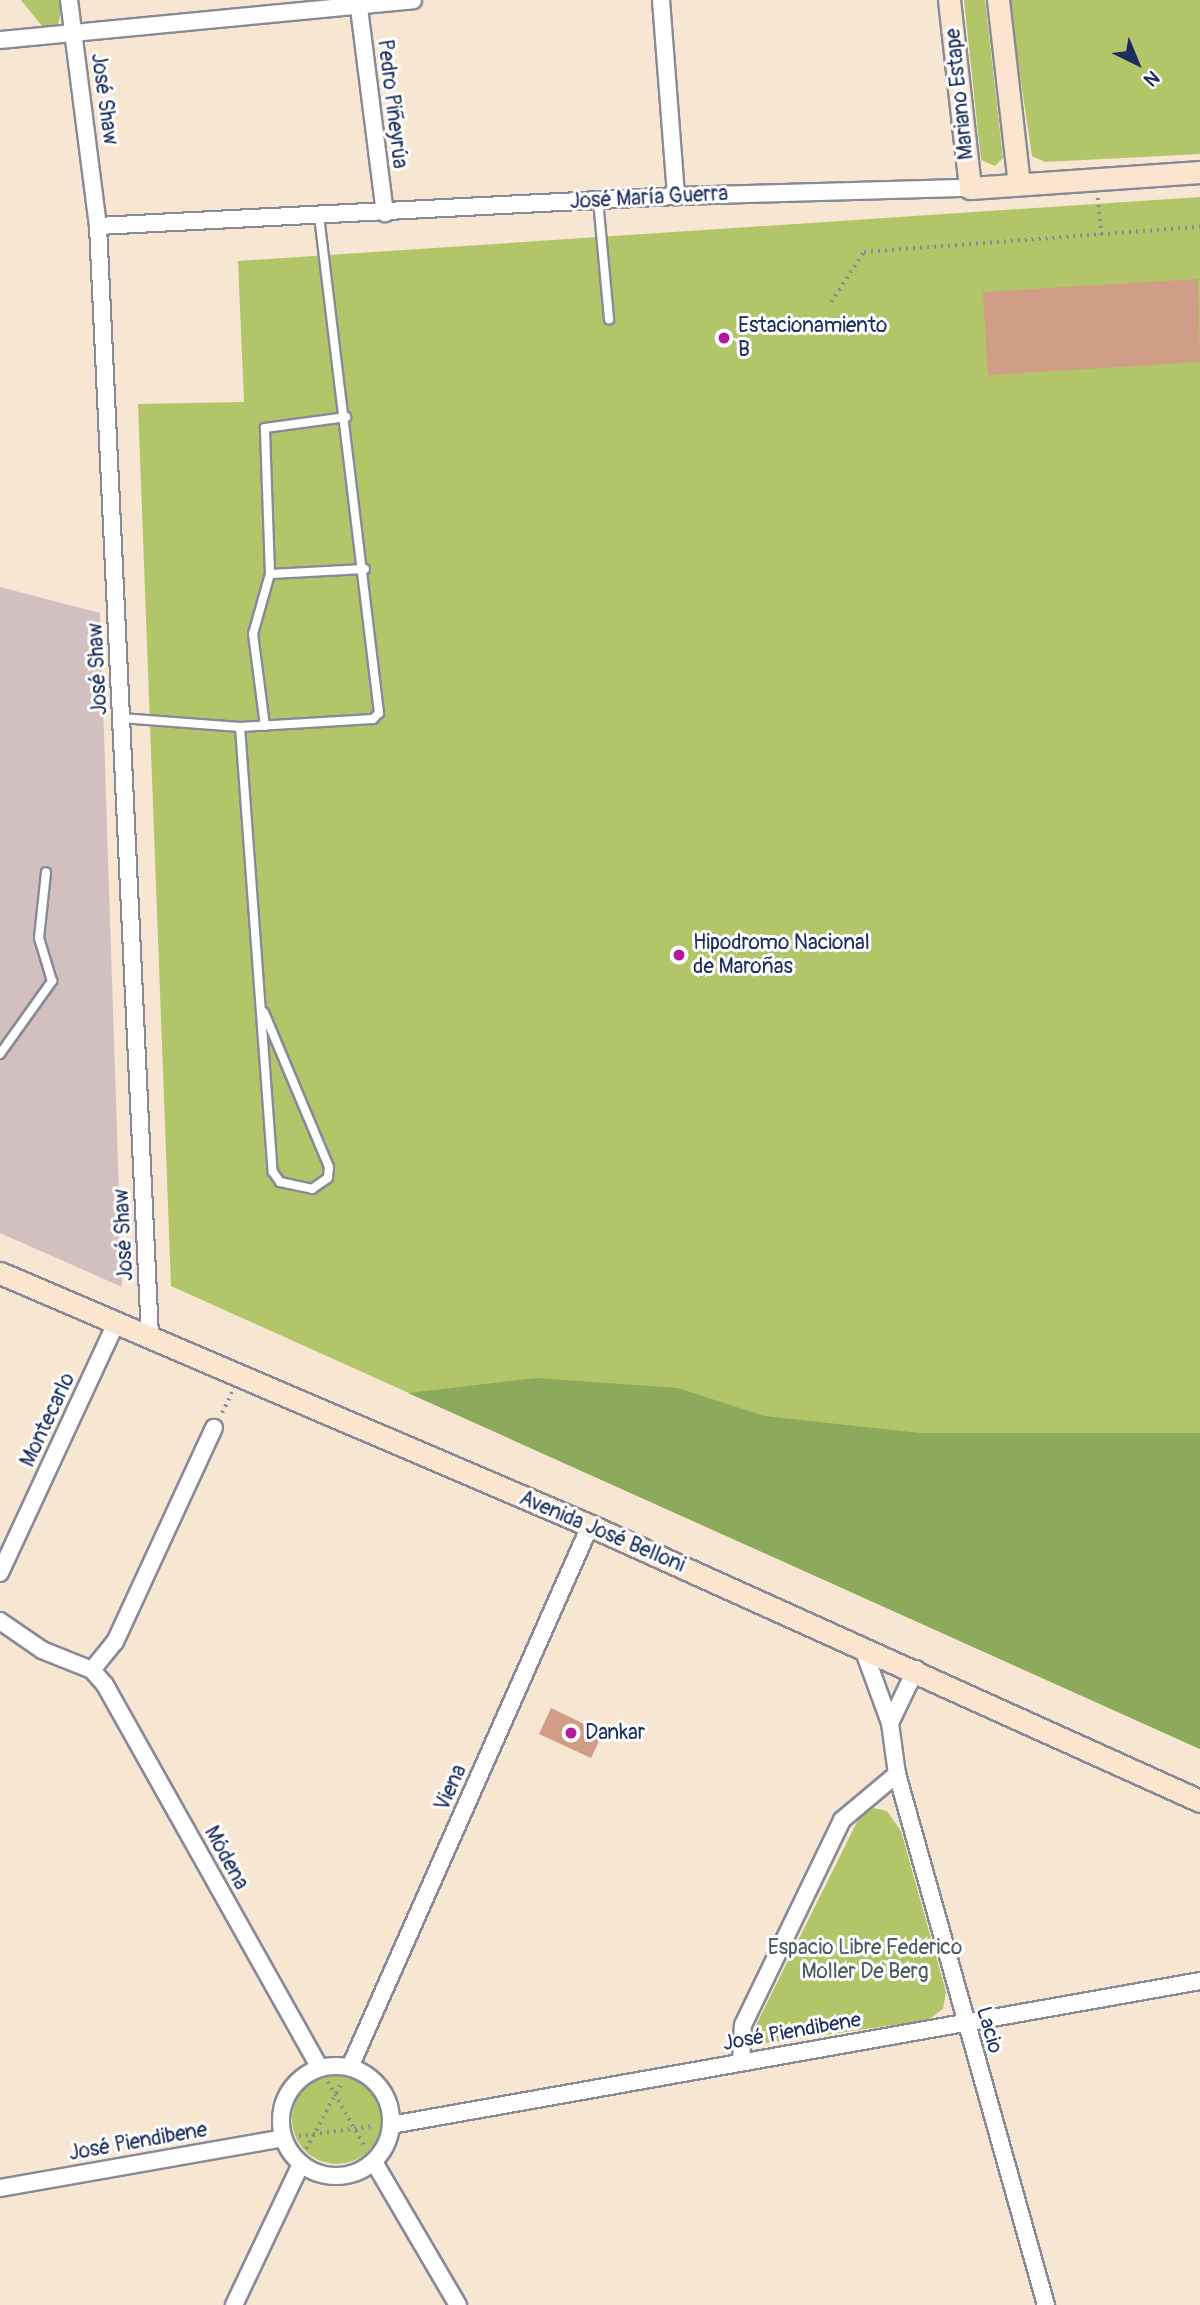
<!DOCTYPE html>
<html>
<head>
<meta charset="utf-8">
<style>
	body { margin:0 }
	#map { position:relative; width:1200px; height:2305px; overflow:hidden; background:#f7e6d2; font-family:Pangolin,sans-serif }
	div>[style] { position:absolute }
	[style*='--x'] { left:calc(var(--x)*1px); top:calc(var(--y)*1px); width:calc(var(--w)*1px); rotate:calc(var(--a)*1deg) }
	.industrial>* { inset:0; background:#d2bfbf }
	.green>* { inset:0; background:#b2c568 }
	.round { border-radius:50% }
	.forest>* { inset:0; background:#8daa5c }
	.building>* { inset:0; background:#d09d87 }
	.path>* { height:3.5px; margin-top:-1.75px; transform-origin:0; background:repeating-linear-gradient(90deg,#898a98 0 2px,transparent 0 7px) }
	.roads { filter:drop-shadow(2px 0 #898a98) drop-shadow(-2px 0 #898a98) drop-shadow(0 2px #898a98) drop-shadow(0 -2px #898a98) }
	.lane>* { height:8px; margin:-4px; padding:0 4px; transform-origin:4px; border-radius:4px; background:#fff }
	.street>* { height:16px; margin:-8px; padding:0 8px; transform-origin:8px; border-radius:8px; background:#fff }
	.street>.ring { margin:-8px; padding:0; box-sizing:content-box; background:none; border:16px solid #fff; border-radius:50% }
	.secondary>* { height:21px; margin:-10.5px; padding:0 10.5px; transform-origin:10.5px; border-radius:10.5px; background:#fbe5cf }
	.dots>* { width:19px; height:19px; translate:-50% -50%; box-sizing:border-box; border:4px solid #fff; border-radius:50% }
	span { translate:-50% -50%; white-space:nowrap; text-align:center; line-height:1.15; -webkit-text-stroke:6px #fff; paint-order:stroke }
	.street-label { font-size:21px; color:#1b2f5e }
	.poi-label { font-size:21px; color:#1b2f5e }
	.left { translate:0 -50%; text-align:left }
	.park-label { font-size:21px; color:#485c61 }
	.north { position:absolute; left:1102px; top:28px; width:70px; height:70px; -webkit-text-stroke:5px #fff; paint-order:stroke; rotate:137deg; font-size:19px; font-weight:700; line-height:28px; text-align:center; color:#1b2f5e }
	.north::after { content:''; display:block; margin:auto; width:24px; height:32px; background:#1b2f5e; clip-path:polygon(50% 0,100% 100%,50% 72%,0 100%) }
</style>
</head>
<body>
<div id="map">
	<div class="industrial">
		<div style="clip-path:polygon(0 587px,100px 613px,122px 1287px,0 1233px)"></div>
	</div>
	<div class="green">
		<div style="clip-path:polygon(21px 0,63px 0,58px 26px,46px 31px)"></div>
		<div style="clip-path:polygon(964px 0,985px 0,1003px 158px,995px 166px,981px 160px)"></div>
		<div style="clip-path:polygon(1009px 0,1200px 0,1200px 154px,1045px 162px,1032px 156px)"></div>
		<div style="clip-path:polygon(1200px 197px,1200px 1749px,171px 1286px,138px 404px,244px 402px,238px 261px)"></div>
		<div style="clip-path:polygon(874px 1808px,887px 1811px,901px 1831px,946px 1992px,943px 2009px,928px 2020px,761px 2044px,756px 2025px,859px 1818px)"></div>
		<div class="round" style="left:292px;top:2074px;width:90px;height:90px"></div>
	</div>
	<div class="forest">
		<div style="clip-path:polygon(536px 1378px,678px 1388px,764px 1416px,920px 1433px,1200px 1433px,1200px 1749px,408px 1393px)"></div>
	</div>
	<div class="building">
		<div style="clip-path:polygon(1198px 279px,1200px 362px,988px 375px,983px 292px)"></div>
		<div style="clip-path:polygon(551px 1708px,603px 1733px,591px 1758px,539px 1734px)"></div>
	</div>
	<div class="path">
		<div style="--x:1098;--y:198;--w:37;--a:84"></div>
		<div style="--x:831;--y:302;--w:60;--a:-56.6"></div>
		<div style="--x:864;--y:252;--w:337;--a:-4.3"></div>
		<div style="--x:222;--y:1413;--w:23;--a:-65"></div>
		<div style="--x:328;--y:2082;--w:76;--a:60.1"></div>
		<div style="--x:299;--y:2136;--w:76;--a:-7.6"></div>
		<div style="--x:306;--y:2149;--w:76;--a:-61.8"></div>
	</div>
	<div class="roads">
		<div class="lane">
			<div style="--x:598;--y:200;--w:120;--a:84.7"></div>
			<div style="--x:270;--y:574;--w:146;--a:-92"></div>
			<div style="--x:265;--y:428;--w:82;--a:-7.7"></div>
			<div style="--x:121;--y:718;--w:119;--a:4.3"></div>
			<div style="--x:240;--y:727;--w:133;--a:-3.4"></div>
			<div style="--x:373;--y:719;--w:8;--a:-45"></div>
			<div style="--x:379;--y:713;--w:501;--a:-96.88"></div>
			<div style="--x:265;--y:726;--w:93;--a:-97.4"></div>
			<div style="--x:253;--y:634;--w:62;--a:-74.2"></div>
			<div style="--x:270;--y:574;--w:95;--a:-3"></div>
			<div style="--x:240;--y:727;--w:446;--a:85.8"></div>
			<div style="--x:273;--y:1172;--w:12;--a:55"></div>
			<div style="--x:280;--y:1182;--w:33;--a:12"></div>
			<div style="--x:312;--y:1189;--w:19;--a:-35"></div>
			<div style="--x:328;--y:1178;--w:11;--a:-85"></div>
			<div style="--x:329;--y:1167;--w:168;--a:-112.8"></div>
			<div style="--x:0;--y:1054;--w:90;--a:-54.5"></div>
			<div style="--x:52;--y:981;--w:45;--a:-106.8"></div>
			<div style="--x:39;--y:938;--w:66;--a:-83.9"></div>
		</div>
		<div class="street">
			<div style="--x:69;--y:0;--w:228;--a:82.7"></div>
			<div style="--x:98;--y:226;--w:1112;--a:87.32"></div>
			<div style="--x:358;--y:0;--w:215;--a:82.8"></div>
			<div style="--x:661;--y:0;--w:197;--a:85.6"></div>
			<div style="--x:0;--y:40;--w:415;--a:-5.5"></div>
			<div style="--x:98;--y:226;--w:579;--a:-2.97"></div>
			<div style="--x:676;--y:196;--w:294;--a:-1.6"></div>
			<div style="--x:0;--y:1573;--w:276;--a:-65.1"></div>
			<div style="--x:0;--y:1621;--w:51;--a:34.6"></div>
			<div style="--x:42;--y:1650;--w:54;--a:21.8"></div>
			<div style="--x:92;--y:1670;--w:20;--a:49"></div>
			<div style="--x:105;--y:1685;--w:439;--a:60.7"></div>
			<div style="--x:862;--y:1646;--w:82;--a:70"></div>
			<div style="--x:890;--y:1723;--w:51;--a:82.2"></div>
			<div style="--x:897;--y:1774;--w:552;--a:74.33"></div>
			<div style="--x:92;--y:1670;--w:36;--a:-51"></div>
			<div style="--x:115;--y:1642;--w:236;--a:-65.2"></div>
			<div style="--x:890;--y:1723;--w:60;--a:-64.3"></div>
			<div style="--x:741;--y:2061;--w:36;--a:-87"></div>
			<div style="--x:743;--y:2025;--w:228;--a:-64.2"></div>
			<div style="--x:842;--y:1820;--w:72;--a:-39.9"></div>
			<div class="ring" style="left:281px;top:2066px;width:94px;height:94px"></div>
			<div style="--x:350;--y:2067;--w:592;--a:-66.08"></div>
			<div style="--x:391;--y:2125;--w:822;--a:-10.09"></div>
			<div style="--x:374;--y:2162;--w:166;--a:59.6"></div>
			<div style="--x:0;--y:2188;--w:287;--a:-10"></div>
			<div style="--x:234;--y:2305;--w:156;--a:-64.6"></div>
		</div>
		<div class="secondary">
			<div style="--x:949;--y:0;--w:189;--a:83.6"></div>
			<div style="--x:970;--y:188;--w:231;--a:-4"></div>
			<div style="--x:998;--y:0;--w:185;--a:83.5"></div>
			<div style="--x:0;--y:1273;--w:643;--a:23.18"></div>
			<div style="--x:591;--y:1526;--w:668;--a:24.3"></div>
		</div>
	</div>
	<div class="dots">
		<div style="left:724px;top:338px;background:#b5179e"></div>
		<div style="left:679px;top:955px;background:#b5179e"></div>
		<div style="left:571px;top:1733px;background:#b5179e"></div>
	</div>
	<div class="street-label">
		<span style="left:960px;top:94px;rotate:-96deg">Mariano Estape</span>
		<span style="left:104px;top:99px;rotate:82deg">José Shaw</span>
		<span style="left:392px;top:104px;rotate:83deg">Pedro Piñeyrúa</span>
		<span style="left:649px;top:198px;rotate:-3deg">José María Guerra</span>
		<span style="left:98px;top:669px;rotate:-93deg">José Shaw</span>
		<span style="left:124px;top:1235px;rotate:-93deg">José Shaw</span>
		<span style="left:48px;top:1420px;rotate:-65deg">Montecarlo</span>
		<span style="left:602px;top:1532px;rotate:23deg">Avenida José Belloni</span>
		<span style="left:451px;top:1788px;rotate:-66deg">Viena</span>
		<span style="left:226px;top:1858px;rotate:61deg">Módena</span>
		<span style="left:989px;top:2030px;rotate:74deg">Lacio</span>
		<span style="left:792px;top:2032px;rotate:-10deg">José Piendibene</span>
		<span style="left:138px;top:2142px;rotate:-10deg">José Piendibene</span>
	</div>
	<div class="poi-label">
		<span class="left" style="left:738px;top:338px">Estacionamiento<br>B</span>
		<span class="left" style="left:693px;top:955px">Hipodromo Nacional<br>de Maroñas</span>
		<span class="left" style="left:585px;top:1733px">Dankar</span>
	</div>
	<div class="park-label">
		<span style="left:865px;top:1960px">Espacio Libre Federico<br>Moller De Berg</span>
	</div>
	<div class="north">N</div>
</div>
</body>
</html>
